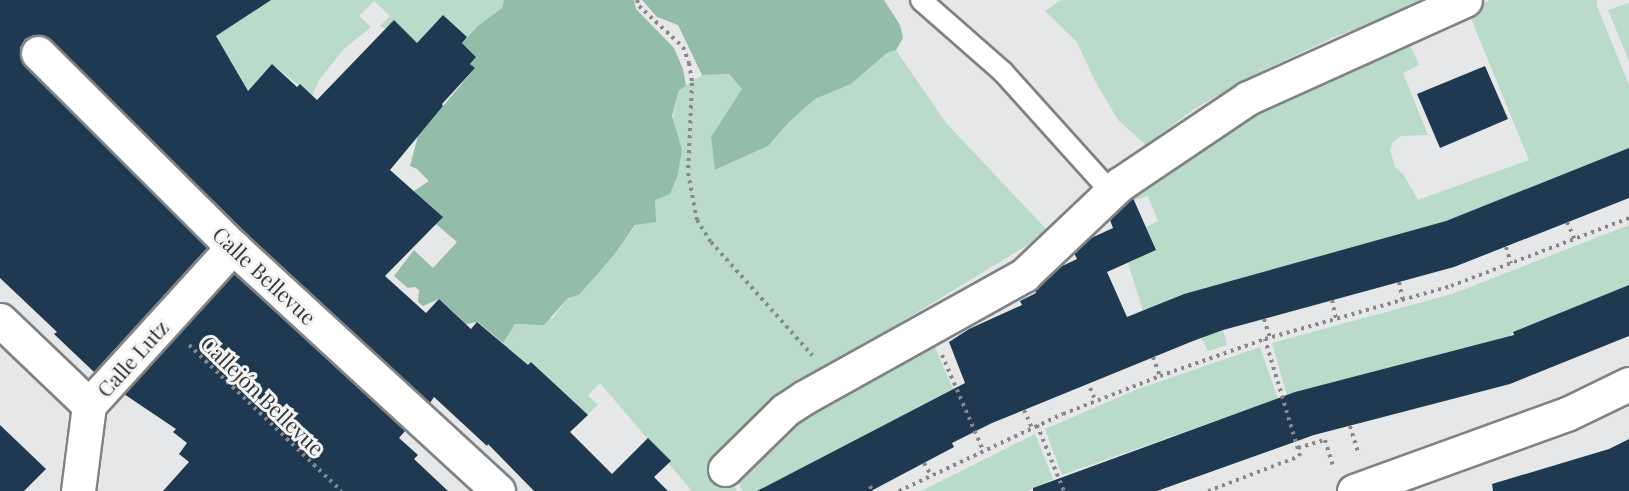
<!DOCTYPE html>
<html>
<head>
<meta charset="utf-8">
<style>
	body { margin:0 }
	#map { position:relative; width:1629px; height:491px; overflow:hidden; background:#e6e7e8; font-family:"Playfair Display",serif }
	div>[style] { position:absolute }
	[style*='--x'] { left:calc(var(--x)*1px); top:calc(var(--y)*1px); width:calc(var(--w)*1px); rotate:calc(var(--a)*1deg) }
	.green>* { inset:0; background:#badaca }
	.forest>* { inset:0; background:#93bca9 }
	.building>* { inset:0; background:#1e3950 }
	.path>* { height:4px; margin-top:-2px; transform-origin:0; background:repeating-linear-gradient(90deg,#878889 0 3px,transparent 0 7.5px) }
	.roads { filter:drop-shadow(2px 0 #808283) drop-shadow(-2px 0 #808283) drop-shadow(0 2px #808283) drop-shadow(0 -2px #808283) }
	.service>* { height:20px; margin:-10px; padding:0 10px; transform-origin:10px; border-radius:10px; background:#fff }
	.minor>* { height:33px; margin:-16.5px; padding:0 16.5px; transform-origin:16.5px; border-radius:16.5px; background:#fff }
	span { translate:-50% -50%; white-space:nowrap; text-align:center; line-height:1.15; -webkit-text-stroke:6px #f3f4f6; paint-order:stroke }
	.street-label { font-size:21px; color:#363737 }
</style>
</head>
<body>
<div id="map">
	<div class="green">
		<div style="clip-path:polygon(190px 0,504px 0,502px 8px,467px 37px,443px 15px,416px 45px,380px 26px,390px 16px,374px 1px,359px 16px,371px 27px,344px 49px,319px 80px,312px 96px,272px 64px,237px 102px,245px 87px,224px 50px,205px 50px)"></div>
		<div style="clip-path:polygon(1061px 0,1423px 0,1381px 20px,1334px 37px,1258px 73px,1194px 109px,1146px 145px,1118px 120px,1095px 81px,1077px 42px,1045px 11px)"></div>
		<div style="clip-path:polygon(1490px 0,1597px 0,1597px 6px,1629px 85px,1629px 148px,1444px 222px,1207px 288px,1218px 332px,1223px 330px,1227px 345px,1208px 351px,1201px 338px,1206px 335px,1188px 292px,1143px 311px,1128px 263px,1156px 250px,1146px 227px,1158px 221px,1148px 196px,1134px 200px,1133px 196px,1241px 119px,1407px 38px,1419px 65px,1403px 73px,1428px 135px,1401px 136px,1393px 142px,1390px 150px,1395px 167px,1403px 174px,1418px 200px,1529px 160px,1468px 11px)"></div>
		<div style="clip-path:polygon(1629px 3px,1629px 61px,1608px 10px)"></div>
		<div style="clip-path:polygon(896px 50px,946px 123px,1049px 232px,824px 369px,730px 479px,737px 491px,692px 491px,600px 383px,588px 395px,598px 405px,574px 427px,537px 390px,548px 378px,532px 362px,522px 371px,503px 343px,515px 324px,527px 325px,553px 318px,568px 298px,579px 295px,614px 255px,655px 199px,679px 90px,702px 75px,729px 74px,742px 89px,711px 137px,716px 170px,768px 146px,790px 121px,815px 99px,851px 84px,887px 53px)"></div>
		<div style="clip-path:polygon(1629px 225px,1629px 285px,1513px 332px,1509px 337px,1291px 410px,1272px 343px,1452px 294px)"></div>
		<div style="clip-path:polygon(933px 343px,953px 389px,757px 491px,743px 491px,731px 473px,834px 391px)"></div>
		<div style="clip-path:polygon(1260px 347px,1278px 399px,1062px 475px,1045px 429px,1138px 389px)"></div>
		<div style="clip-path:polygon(1035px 434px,1053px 479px,1028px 491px,921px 491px)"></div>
	</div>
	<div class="forest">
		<div style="clip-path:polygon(504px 0,634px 0,636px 9px,674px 48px,683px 69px,686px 86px,679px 90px,672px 116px,682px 150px,678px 174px,670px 194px,655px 200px,656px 222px,635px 225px,614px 255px,579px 295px,568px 298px,544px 325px,515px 324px,503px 343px,478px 322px,466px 324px,439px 299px,423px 306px,418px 302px,419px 290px,415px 287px,408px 288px,394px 276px,414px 250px,433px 268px,457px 242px,436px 224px,442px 216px,414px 191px,429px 181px,417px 169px,410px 166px,418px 136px,475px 68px,470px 64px,476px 57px,462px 43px,478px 26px,502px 8px)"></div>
		<div style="clip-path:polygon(642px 0,884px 0,900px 25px,903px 38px,896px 50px,887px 53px,851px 84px,815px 99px,790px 121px,768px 146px,715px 170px,711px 137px,742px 89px,729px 74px,702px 75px,678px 25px,657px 17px)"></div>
	</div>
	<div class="building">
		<div style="clip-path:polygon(0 0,271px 0,216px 36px,248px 91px,272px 64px,297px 87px,300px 84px,317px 100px,394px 20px,417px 43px,443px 15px,467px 37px,462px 43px,476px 57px,470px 64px,475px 68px,442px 104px,443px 106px,390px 170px,443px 217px,385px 276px,426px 313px,439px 299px,471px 329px,477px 322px,528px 365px,531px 362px,588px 415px,570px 432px,612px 474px,648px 438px,671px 461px,654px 477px,668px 491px,534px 491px,488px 444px,487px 446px,434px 397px,430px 403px,246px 233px,51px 40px,43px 35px,34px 35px,25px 39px,20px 48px,20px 57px,25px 66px,207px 248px,94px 372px,54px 334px,57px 332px,0 278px)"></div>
		<div style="clip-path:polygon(1485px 66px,1508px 119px,1440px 148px,1417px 94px)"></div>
		<div style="clip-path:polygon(1629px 148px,1629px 198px,1454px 267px,1223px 330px,1193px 341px,992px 423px,952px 443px,954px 447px,871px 491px,757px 491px,965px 383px,949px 342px,969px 329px,1022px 305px,1020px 301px,1036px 293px,1035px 290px,1060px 267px,1077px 259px,1074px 253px,1089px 239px,1113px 228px,1110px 220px,1133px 198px,1156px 250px,1107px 272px,1127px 317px,1184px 294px,1446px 221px)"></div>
		<div style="clip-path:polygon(234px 274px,405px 431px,399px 438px,418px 455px,414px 459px,448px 491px,163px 491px,189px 462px,179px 454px,187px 443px,173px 432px,176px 429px,124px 394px)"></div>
		<div style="clip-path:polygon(1629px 285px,1629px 336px,1510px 384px,1314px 435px,1157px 491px,1033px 491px,1033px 488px,1295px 392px,1514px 335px,1513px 332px)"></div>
		<div style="clip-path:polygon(0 425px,46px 469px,24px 491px,0 491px)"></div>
		<div style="clip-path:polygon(1629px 439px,1629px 491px,1493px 491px,1492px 484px,1609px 449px)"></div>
	</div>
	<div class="path">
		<div style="--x:637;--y:0;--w:6;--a:72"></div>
		<div style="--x:639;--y:6;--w:60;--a:43"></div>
		<div style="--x:683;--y:47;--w:17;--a:69"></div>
		<div style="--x:689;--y:63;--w:20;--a:81"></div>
		<div style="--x:692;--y:83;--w:90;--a:92.5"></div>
		<div style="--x:688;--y:173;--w:48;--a:79.2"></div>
		<div style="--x:697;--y:220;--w:26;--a:58"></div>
		<div style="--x:711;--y:242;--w:152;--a:48.2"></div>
		<div style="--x:1567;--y:222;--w:20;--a:66"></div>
		<div style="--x:1506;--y:247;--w:17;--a:73"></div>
		<div style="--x:1399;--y:282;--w:19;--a:78"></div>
		<div style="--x:1332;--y:300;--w:19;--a:78"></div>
		<div style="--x:1264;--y:319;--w:20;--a:72"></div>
		<div style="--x:189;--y:345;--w:211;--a:43.8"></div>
		<div style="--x:942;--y:355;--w:103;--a:66.7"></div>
		<div style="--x:1153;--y:357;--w:20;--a:70"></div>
		<div style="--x:1090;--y:388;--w:13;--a:67"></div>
		<div style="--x:1024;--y:410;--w:20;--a:66"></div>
		<div style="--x:1037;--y:425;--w:71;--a:67.8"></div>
		<div style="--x:1350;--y:426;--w:30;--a:73"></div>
		<div style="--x:1298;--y:448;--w:28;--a:-17"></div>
		<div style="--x:1325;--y:440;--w:28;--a:73"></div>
		<div style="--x:924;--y:463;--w:14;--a:60"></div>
		<div style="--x:870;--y:486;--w:5;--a:68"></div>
		<div style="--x:899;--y:491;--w:181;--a:-25.2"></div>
		<div style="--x:1063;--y:414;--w:104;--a:-21.4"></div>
		<div style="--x:1160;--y:376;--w:111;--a:-19.4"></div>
		<div style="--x:1265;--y:339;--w:193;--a:-15.9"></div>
		<div style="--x:1451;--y:286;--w:191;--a:-20.9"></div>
		<div style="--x:1208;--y:491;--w:98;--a:-20.8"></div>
		<div style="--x:1300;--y:456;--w:122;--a:-106.7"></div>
	</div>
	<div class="roads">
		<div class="service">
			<div style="--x:921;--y:0;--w:109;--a:41.3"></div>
			<div style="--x:1003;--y:72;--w:161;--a:48"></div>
		</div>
		<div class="minor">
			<div style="--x:38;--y:53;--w:275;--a:44.9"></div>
			<div style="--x:233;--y:247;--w:360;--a:42.6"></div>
			<div style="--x:0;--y:320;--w:123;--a:43.7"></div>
			<div style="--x:725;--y:469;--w:84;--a:-44.5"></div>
			<div style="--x:785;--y:410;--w:24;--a:-33"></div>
			<div style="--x:805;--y:397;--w:251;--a:-29.1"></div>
			<div style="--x:1024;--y:275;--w:132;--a:-43.5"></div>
			<div style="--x:1120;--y:184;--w:154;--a:-33.9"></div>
			<div style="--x:1248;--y:98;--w:238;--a:-24.3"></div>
			<div style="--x:78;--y:491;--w:87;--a:-82.7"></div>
			<div style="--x:89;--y:405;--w:214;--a:-47.7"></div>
			<div style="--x:1354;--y:491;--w:226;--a:-19.9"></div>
			<div style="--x:1567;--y:414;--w:69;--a:-25.8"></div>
		</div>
	</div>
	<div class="street-label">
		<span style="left:265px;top:275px;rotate:43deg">Calle Bellevue</span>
		<span style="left:132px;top:358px;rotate:-48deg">Calle Lutz</span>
		<span style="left:263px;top:395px;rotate:44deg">Callejón Bellevue</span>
	</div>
</div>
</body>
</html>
